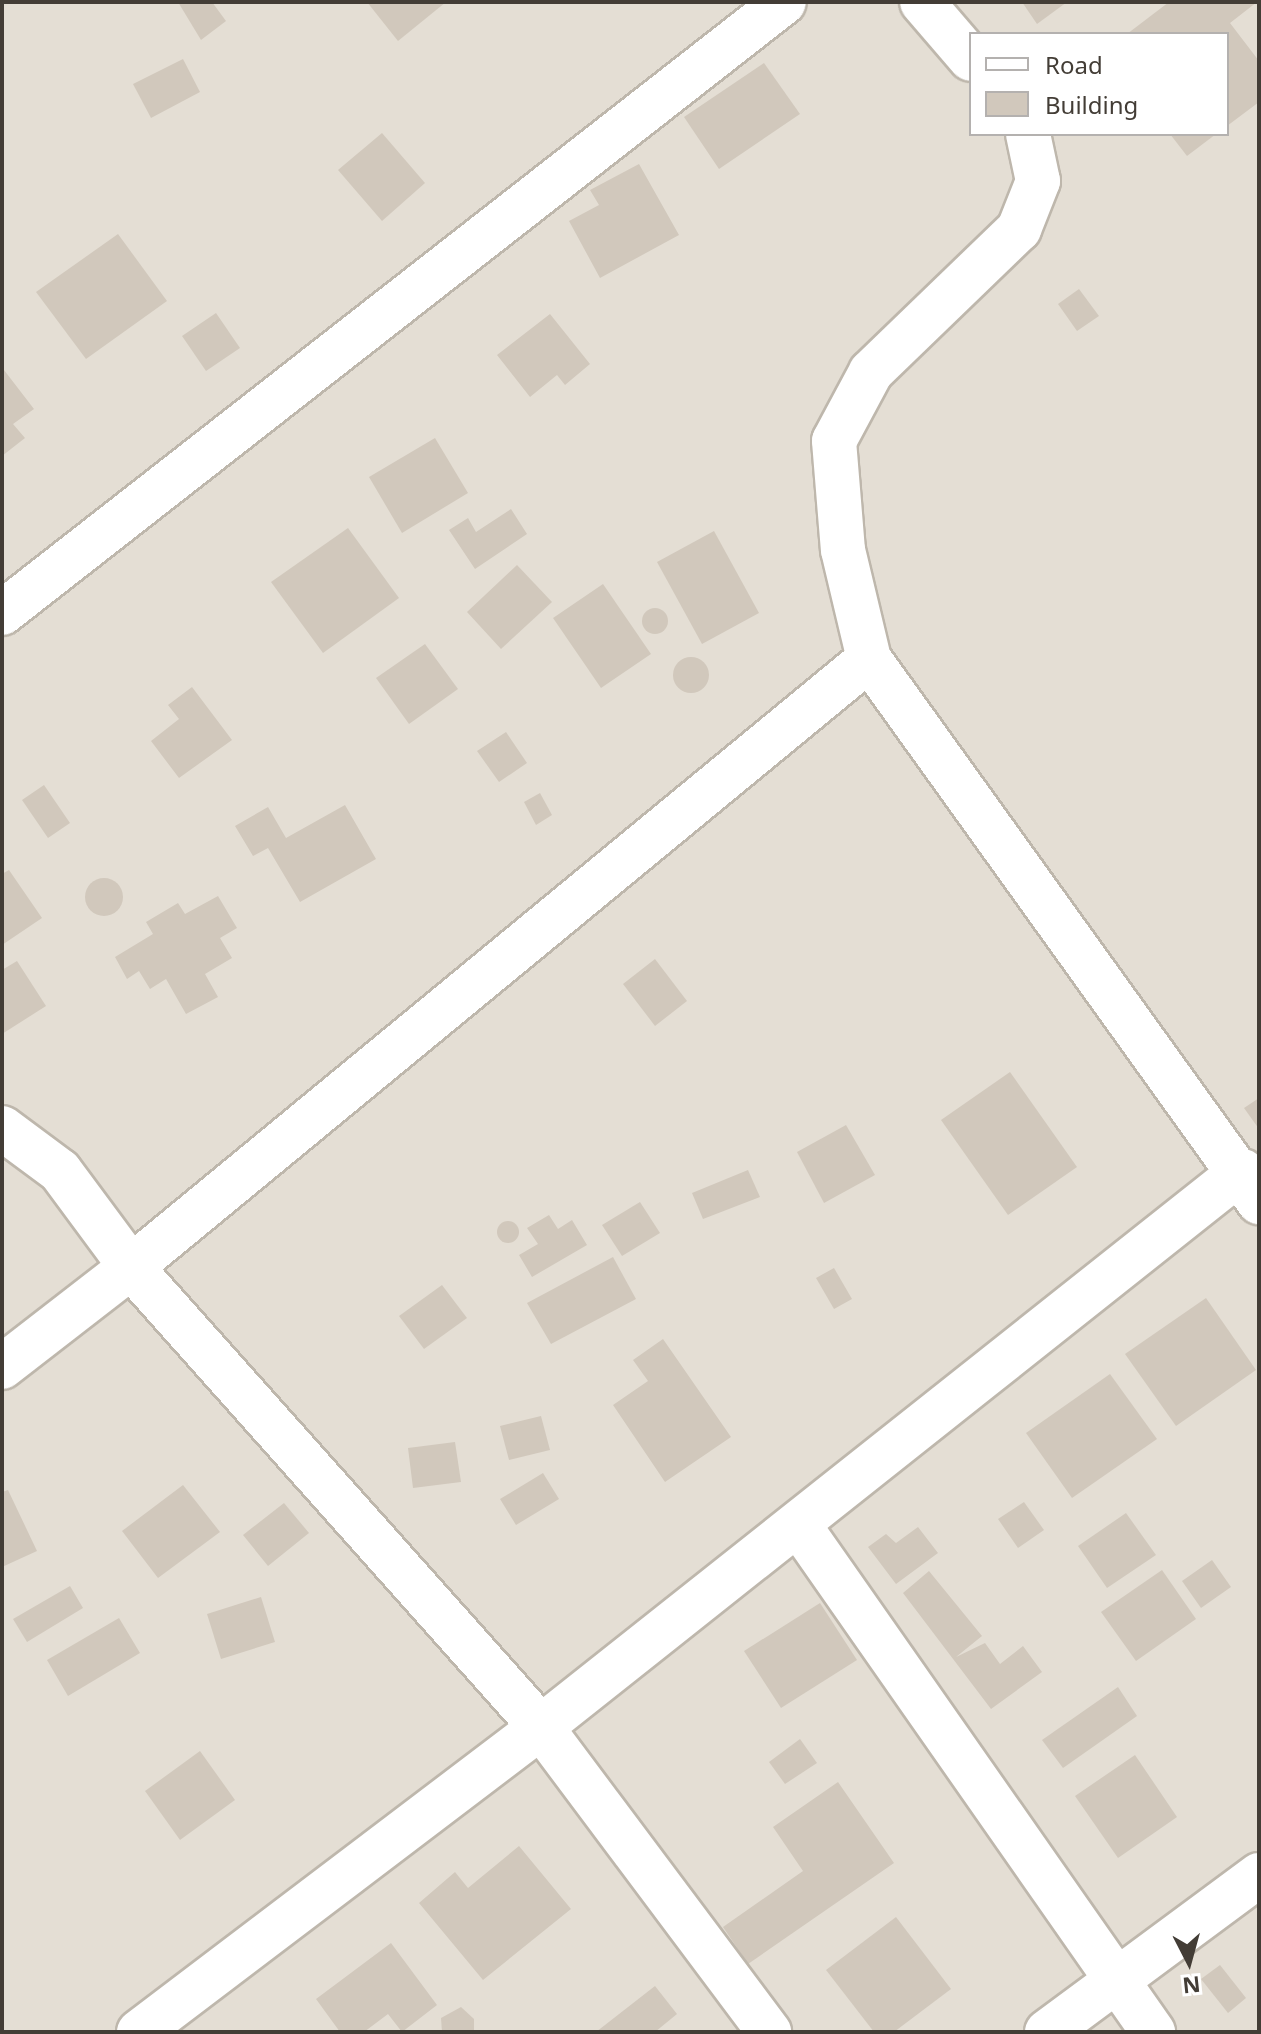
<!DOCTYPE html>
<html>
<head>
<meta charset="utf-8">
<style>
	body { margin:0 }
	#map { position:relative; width:1261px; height:2034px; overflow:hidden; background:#f1ede6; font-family:"Noto Sans",sans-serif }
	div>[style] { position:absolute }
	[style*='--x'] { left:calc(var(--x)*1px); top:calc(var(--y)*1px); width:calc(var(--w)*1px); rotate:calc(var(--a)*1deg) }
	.residential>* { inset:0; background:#e4ded4 }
	.building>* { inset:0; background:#d1c8bc }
	.round { border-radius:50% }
	.roads { filter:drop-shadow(2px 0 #beb7ac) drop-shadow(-2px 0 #beb7ac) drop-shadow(0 2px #beb7ac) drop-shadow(0 -2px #beb7ac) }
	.minor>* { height:44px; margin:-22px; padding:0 22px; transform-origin:22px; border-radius:22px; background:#fff }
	span { translate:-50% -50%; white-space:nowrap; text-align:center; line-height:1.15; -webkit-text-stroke:6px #fff; paint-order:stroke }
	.frame { position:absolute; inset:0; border:4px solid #433d36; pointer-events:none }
	.legend { position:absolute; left:969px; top:32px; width:260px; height:104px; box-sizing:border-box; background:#fff; border:2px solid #b4b1af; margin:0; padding:10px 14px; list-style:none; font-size:24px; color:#433d36 }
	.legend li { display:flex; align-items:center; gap:16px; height:40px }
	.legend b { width:40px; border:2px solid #b4b1af }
	.north { position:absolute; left:1149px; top:1922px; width:80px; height:80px; -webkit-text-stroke:6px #fff; paint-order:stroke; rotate:174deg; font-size:22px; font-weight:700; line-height:32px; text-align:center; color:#433d36 }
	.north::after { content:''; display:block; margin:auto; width:28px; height:36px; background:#433d36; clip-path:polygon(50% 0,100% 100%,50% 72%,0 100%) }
</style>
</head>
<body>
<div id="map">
	<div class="residential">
		<div style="clip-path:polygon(evenodd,2px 2px,1259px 2px,1259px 2032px,2px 2032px,2px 2px,971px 34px,1227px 34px,1227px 134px,971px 134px,971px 34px)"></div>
	</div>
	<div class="building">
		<div style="clip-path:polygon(178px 2px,212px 2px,226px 21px,201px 40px)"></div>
		<div style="clip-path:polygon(367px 2px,446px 2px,398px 41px)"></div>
		<div style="clip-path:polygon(1022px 2px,1067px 2px,1037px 24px)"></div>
		<div style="clip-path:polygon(1169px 2px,1257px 2px,1230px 23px,1259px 61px,1259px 102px,1227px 126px,1227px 34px,1127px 34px)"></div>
		<div style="clip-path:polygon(183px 59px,200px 92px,151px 118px,133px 84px)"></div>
		<div style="clip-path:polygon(764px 63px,800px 114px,719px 169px,684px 117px)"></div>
		<div style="clip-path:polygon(382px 133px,425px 183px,382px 221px,338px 170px)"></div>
		<div style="clip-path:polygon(1170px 134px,1216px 134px,1187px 156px)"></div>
		<div style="clip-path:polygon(639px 164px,679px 235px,600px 278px,569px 221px,599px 205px,590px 190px)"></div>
		<div style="clip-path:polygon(118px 234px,167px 301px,86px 359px,36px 292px)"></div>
		<div style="clip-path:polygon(1079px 289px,1099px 316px,1077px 331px,1058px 304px)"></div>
		<div style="clip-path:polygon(216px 313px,240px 348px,206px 371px,182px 336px)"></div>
		<div style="clip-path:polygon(550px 314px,590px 364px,565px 385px,557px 375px,530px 397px,497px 355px)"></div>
		<div style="clip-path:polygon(4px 370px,34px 409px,13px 424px,25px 438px,2px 456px)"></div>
		<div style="clip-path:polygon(435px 438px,468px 493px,402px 533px,369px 477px)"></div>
		<div style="clip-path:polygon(511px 509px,527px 534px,475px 569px,449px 530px,468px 518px,476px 532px)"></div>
		<div style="clip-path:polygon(348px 528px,399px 598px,323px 653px,271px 582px)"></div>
		<div style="clip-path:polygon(714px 531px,759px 613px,702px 644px,657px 562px)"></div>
		<div style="clip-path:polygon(517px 565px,552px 602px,501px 649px,467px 612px)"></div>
		<div style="clip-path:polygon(603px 584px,651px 654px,601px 688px,553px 618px)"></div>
		<div class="round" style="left:642px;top:608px;width:26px;height:26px"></div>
		<div style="clip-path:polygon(425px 644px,458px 689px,409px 724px,376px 678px)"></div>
		<div class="round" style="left:673px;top:657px;width:36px;height:36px"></div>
		<div style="clip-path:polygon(192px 687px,232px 740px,179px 778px,151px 741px,179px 719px,168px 705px)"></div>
		<div style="clip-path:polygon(506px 732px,527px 763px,499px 782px,477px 751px)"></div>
		<div style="clip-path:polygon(44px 785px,70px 823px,48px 838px,22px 800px)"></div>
		<div style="clip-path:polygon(540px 793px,552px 815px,536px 825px,524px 802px)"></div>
		<div style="clip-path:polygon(345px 805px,376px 859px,300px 902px,268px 848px,253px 856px,235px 826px,268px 807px,286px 838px)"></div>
		<div style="clip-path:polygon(9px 870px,42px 918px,2px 945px,2px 874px)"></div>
		<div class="round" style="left:85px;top:878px;width:38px;height:38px"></div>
		<div style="clip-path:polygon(218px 896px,237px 928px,220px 938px,232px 958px,205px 974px,218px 997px,186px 1014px,166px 979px,150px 989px,139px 971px,127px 979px,115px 957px,153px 934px,146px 922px,178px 903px,185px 914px)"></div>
		<div style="clip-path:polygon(655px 959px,687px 1001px,655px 1026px,623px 984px)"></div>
		<div style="clip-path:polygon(17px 961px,46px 1006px,2px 1034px,2px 970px)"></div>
		<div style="clip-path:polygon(1010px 1072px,1077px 1167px,1008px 1215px,941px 1120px)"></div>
		<div style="clip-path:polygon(1259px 1098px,1259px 1129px,1244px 1108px)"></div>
		<div style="clip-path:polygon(846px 1125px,875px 1175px,824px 1203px,797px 1152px)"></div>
		<div style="clip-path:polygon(748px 1170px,760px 1197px,703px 1219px,692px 1193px)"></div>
		<div style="clip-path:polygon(640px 1202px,660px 1233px,622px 1256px,602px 1225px)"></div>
		<div style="clip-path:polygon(549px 1215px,558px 1229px,572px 1220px,587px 1245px,532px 1277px,519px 1255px,538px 1244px,527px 1228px)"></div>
		<div class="round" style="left:497px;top:1221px;width:22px;height:22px"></div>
		<div style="clip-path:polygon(613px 1257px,636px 1299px,551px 1344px,527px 1303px)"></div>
		<div style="clip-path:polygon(834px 1268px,852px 1299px,834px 1309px,816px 1278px)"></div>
		<div style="clip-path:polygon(442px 1285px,467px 1318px,424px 1349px,399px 1316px)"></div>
		<div style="clip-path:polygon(1206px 1298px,1256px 1370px,1176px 1426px,1125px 1354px)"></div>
		<div style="clip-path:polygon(663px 1339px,731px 1437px,665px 1482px,613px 1405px,648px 1381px,633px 1360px)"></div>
		<div style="clip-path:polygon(1110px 1374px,1157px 1439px,1072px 1498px,1026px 1433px)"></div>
		<div style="clip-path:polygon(541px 1416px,550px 1450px,509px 1460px,500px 1426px)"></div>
		<div style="clip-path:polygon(455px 1442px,461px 1482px,413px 1488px,408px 1448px)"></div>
		<div style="clip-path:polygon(543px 1473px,559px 1499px,516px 1525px,500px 1499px)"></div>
		<div style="clip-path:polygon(183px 1485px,220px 1532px,158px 1578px,122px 1531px)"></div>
		<div style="clip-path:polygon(8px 1490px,37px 1551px,2px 1567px,2px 1492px)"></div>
		<div style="clip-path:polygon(1024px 1502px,1044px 1530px,1018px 1548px,998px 1519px)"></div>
		<div style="clip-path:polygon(284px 1503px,309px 1533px,268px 1566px,243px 1535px)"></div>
		<div style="clip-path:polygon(1126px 1513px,1156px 1555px,1107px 1588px,1078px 1546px)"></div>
		<div style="clip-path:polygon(918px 1527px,938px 1553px,896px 1584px,868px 1547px,886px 1534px,896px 1543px)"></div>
		<div style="clip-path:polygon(1212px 1560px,1231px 1587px,1201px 1608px,1182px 1581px)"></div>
		<div style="clip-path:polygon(1162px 1570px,1196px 1619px,1136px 1661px,1101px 1612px)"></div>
		<div style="clip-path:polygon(929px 1571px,982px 1636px,956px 1657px,985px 1643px,1000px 1664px,1023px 1646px,1042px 1672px,991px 1709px,903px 1593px)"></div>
		<div style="clip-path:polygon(70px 1586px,83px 1608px,27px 1642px,13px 1619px)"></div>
		<div style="clip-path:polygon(261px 1597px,275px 1642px,221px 1659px,207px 1614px)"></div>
		<div style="clip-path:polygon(820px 1603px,857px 1660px,781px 1708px,744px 1651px)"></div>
		<div style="clip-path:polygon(119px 1618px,140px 1653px,68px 1696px,47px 1660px)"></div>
		<div style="clip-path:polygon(1118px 1687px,1137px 1716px,1063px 1768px,1042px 1740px)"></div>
		<div style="clip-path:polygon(800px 1739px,817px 1763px,785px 1784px,769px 1762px)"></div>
		<div style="clip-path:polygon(200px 1751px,235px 1800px,180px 1840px,145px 1791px)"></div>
		<div style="clip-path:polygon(1135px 1755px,1177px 1817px,1118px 1858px,1075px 1796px)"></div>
		<div style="clip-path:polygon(838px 1782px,894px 1863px,748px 1964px,723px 1927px,803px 1871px,773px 1827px)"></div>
		<div style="clip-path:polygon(519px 1846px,571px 1909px,483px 1980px,419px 1903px,455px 1872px,468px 1888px)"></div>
		<div style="clip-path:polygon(896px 1917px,951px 1989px,894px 2032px,874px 2032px,826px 1970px)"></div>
		<div style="clip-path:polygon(391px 1943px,437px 2005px,402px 2032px,388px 2014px,364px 2032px,340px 2032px,316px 1999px)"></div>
		<div style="clip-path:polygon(1220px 1965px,1246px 1998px,1228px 2013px,1201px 1979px)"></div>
		<div style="clip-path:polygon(655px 1986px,677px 2014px,655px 2032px,596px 2032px)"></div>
		<div style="clip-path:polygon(461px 2007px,474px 2019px,474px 2032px,442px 2032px,441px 2018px)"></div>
	</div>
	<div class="roads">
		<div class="minor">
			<div style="--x:922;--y:2;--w:75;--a:49.3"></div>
			<div style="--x:1028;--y:134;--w:48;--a:78"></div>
			<div style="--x:1038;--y:181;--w:52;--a:111.6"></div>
			<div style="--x:1019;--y:229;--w:206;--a:136"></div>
			<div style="--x:871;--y:372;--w:78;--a:118.2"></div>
			<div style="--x:834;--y:441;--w:109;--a:85.3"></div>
			<div style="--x:843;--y:550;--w:112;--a:76.6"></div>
			<div style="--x:869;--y:659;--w:669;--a:54.31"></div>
			<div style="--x:2;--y:613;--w:992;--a:-38"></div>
			<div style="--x:2;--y:1128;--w:72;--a:36.6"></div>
			<div style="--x:60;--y:1171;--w:119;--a:53.5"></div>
			<div style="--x:131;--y:1267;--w:616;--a:48.29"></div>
			<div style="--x:541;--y:1727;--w:381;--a:53.2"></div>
			<div style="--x:2;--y:1367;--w:163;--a:-37.8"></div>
			<div style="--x:131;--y:1267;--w:956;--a:-39.48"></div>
			<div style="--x:798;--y:1524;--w:620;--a:55.05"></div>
			<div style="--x:139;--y:2032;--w:505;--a:-37.19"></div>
			<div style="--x:541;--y:1727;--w:895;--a:-38.42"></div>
			<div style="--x:1047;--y:2032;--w:264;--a:-36.5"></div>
		</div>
	</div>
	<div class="frame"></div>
	<ul class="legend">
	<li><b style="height:10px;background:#fff"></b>Road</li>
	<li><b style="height:22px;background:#d1c8bc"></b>Building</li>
	</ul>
	<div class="north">N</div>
</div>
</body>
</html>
